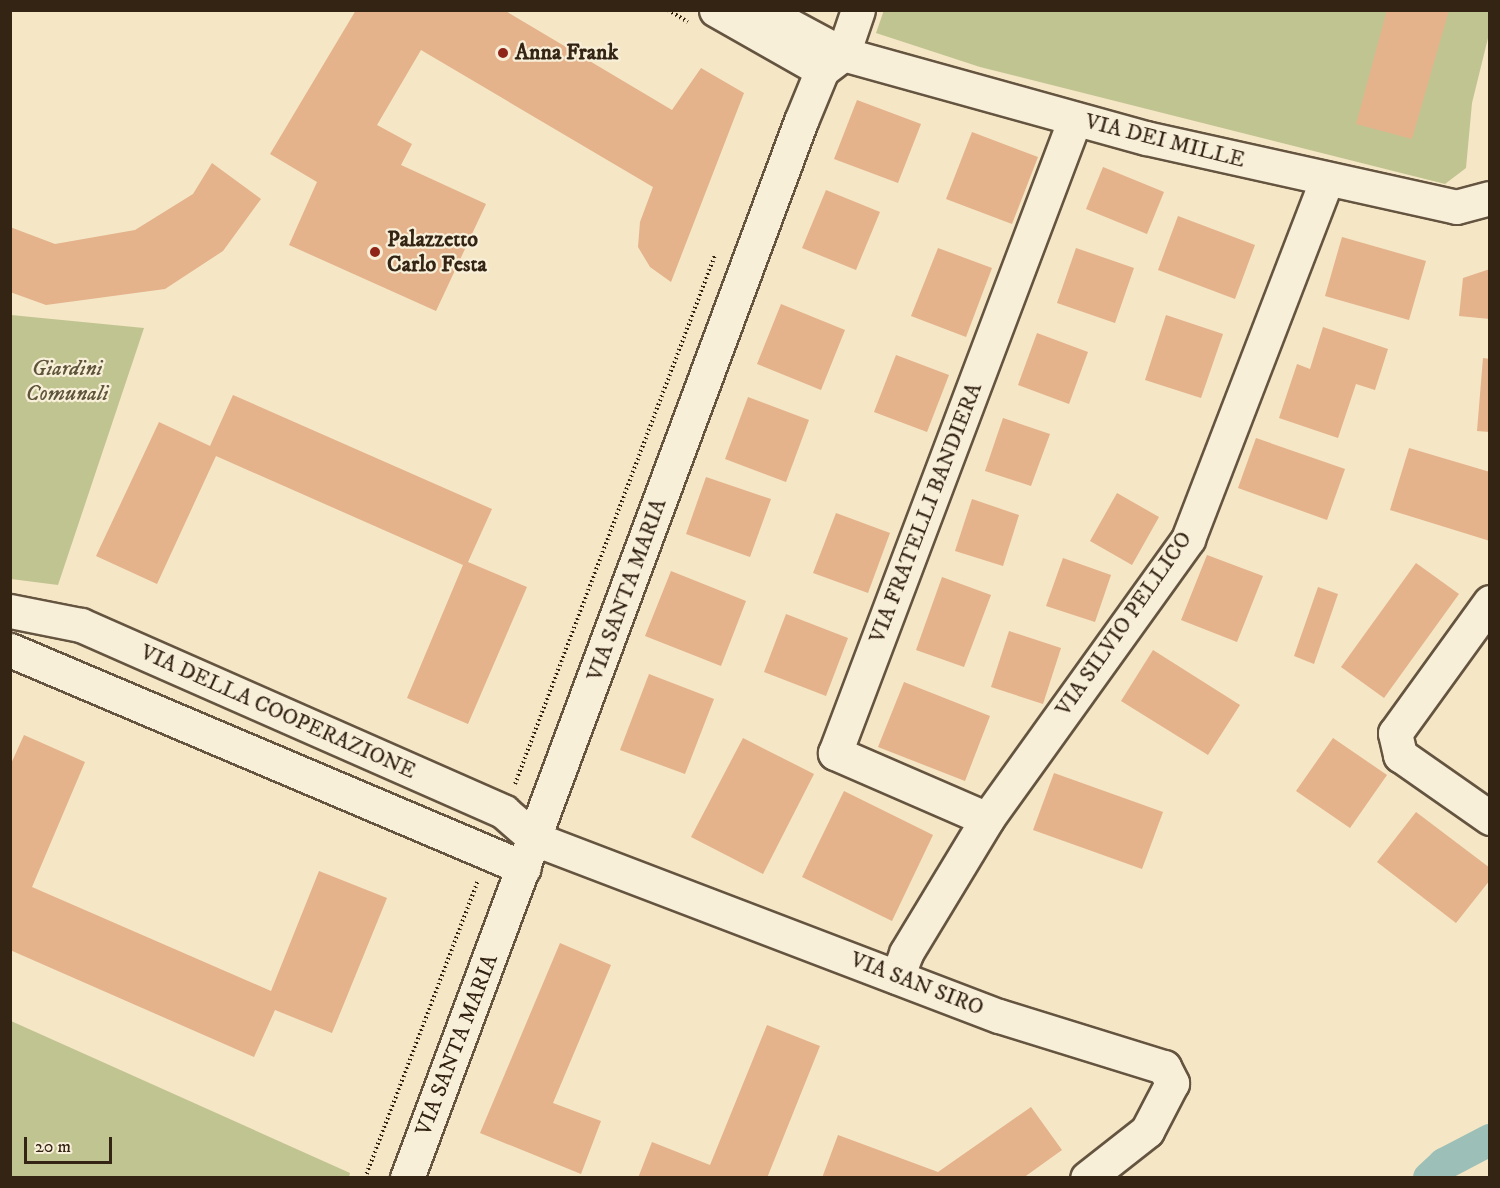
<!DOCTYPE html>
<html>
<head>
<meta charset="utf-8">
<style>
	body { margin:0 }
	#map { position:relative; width:1500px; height:1188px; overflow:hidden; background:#f5e6c5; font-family:"IM FELL DW Pica",serif }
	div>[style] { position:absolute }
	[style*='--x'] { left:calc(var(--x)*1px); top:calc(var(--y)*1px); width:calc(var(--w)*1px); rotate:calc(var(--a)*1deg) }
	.green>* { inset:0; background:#c0c491 }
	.canal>* { height:32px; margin:-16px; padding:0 16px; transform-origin:16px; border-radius:16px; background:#9cbfb7 }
	.building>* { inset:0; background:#e4b28b }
	.path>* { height:4px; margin-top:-2px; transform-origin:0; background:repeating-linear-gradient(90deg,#342414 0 1.5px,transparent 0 4.5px) }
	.roads { filter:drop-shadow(2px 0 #645440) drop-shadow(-2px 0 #645440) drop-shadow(0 2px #645440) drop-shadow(0 -2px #645440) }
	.minor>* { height:33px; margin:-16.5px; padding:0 16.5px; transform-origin:16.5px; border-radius:16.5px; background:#f8efd9 }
	.dots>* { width:16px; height:16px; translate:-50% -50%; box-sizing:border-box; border:3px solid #f8efd9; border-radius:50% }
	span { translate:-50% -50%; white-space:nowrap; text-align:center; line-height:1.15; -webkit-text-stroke:4.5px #f8efd9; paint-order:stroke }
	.poi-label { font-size:22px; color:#342414; font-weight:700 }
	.left { translate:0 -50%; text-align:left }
	.street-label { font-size:22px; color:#342414 }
	.park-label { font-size:22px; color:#5e543a; font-style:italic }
	.frame { position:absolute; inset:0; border:12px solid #342414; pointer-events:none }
	.scale { position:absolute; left:24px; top:1137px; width:88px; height:27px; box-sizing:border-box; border:3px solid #342414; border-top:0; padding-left:8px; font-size:18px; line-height:21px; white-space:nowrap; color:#342414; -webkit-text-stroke:4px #f8efd9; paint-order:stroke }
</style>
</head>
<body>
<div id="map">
	<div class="green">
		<div style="clip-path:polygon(884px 10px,1490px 11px,1489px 34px,1472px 103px,1466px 168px,1445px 184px,980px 67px,876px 33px)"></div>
		<div style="clip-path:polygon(11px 315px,144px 328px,58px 585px,11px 579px)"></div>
		<div style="clip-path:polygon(11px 1021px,350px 1173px,349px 1177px,11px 1177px)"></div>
	</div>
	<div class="canal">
		<div style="--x:1429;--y:1178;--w:21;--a:-43"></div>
		<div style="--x:1444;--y:1164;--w:52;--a:-27.6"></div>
	</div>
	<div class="building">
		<div style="clip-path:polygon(356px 10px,504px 10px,672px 110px,701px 68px,744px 93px,671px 282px,650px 267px,638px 247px,640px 222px,653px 187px,421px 50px,377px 125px,412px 144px,401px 165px,486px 204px,436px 311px,289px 245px,317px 182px,270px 154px)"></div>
		<div style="clip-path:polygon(1387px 10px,1449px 10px,1412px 139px,1356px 124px)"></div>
		<div style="clip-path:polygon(857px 100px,921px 124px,898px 183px,834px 159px)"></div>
		<div style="clip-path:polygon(972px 132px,1038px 157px,1012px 224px,946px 199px)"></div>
		<div style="clip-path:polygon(212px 163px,261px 199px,223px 251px,165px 289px,46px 305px,10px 292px,10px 227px,55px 244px,135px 230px,193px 194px)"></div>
		<div style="clip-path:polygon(1103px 167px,1164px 192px,1147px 234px,1086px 209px)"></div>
		<div style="clip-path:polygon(826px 190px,880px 212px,856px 270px,802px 248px)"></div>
		<div style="clip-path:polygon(1178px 216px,1255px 245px,1235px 299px,1158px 270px)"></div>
		<div style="clip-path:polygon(1342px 237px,1426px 261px,1409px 320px,1325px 296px)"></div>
		<div style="clip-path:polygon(938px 248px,992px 268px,966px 337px,911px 316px)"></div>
		<div style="clip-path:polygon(1076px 248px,1134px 268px,1115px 323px,1057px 303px)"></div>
		<div style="clip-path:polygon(1490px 269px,1490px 319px,1459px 316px,1463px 278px)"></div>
		<div style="clip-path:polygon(781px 304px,845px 330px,821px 390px,757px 364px)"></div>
		<div style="clip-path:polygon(1166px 315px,1223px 334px,1201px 398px,1145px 380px)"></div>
		<div style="clip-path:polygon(1323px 327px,1388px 349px,1375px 390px,1356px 384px,1338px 438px,1279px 418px,1297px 364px,1310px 369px)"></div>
		<div style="clip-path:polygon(1037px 333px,1088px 352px,1069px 404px,1018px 385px)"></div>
		<div style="clip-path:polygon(896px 355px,949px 375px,927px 432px,874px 412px)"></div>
		<div style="clip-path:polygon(1483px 358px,1490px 359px,1490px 432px,1477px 431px)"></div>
		<div style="clip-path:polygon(233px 395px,492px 509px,468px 562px,527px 587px,468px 724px,407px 698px,463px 565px,216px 456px,157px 584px,96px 556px,159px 422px,210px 446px)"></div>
		<div style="clip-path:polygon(748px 397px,809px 420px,786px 482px,725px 459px)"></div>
		<div style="clip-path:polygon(1003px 418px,1050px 434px,1031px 486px,985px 471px)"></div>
		<div style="clip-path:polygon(1256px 438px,1345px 469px,1327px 520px,1238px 488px)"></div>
		<div style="clip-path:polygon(1409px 448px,1490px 472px,1490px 541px,1390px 510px)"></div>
		<div style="clip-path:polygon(706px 477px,771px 499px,750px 557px,686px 534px)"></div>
		<div style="clip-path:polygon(1117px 493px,1159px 517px,1132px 565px,1090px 541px)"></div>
		<div style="clip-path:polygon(972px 499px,1019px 515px,1003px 566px,955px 551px)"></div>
		<div style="clip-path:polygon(836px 513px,890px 533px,868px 593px,813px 573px)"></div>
		<div style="clip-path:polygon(1207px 555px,1263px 576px,1237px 642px,1181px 620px)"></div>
		<div style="clip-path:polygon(1063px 558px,1111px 575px,1095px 622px,1046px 606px)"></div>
		<div style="clip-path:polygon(1416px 563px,1459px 594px,1384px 698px,1341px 667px)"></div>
		<div style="clip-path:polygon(671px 571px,746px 601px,721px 666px,645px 636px)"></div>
		<div style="clip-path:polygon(942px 577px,991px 595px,964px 667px,916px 650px)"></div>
		<div style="clip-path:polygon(1318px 587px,1338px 594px,1314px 664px,1294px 656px)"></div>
		<div style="clip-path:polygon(786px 614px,848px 638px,826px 696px,764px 672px)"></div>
		<div style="clip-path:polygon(1009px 631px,1061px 648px,1043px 704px,991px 687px)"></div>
		<div style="clip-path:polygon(1153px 650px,1240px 705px,1208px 755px,1121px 701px)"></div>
		<div style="clip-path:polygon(649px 674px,714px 699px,685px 774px,620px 750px)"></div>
		<div style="clip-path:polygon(904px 682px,990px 716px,965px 781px,878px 747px)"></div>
		<div style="clip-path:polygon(24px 735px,85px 762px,32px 887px,271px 991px,319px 871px,387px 898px,332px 1033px,275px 1010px,254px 1057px,10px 950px,10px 766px)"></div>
		<div style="clip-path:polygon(743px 738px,814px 774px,763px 874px,691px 837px)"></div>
		<div style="clip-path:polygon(1333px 738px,1387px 775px,1350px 828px,1296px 791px)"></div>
		<div style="clip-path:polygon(1054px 773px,1163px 812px,1142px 869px,1033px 830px)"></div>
		<div style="clip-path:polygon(844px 791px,933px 835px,892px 921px,802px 877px)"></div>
		<div style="clip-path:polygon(1416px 812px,1490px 868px,1490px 880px,1456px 923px,1377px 862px)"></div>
		<div style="clip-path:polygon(560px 943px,611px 965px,553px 1103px,601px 1121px,581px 1174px,480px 1133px)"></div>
		<div style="clip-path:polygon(767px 1025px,820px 1046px,767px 1178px,638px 1178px,652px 1142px,710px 1165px)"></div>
		<div style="clip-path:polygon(1031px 1107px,1062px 1150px,1023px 1178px,822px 1178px,838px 1135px,938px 1172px)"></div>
	</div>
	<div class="path">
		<div style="--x:668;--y:10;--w:23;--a:31"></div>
		<div style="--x:515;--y:784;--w:566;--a:-69.29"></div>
		<div style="--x:365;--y:1178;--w:319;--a:-69.2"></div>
	</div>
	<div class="roads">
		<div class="minor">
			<div style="--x:716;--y:10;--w:122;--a:29.5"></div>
			<div style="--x:761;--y:10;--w:93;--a:28.2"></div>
			<div style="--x:843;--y:54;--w:314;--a:15.5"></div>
			<div style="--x:1146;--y:138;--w:318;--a:12.5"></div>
			<div style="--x:1456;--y:207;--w:35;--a:-15"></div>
			<div style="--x:1490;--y:602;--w:162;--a:125.9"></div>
			<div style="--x:1395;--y:733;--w:23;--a:77"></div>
			<div style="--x:1400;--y:755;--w:110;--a:35"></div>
			<div style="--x:10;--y:611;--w:72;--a:11.2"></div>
			<div style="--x:81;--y:625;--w:462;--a:23.8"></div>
			<div style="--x:504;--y:812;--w:41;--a:41.1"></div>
			<div style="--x:535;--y:839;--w:497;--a:20.9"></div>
			<div style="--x:999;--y:1016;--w:173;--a:17.2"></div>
			<div style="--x:1164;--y:1067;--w:18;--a:63"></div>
			<div style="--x:1172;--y:1083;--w:54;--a:117.5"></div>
			<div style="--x:1147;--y:1131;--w:76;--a:141.9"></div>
			<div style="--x:10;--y:650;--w:558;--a:22.98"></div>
			<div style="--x:987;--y:819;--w:166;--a:-156.5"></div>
			<div style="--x:835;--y:753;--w:678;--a:-69.27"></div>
			<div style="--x:897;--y:977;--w:26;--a:-69"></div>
			<div style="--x:906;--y:953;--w:157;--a:-58.8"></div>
			<div style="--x:987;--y:819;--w:345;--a:-54.3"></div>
			<div style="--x:1188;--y:539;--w:386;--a:-68.9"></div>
			<div style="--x:407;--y:1178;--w:1128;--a:-69.56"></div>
			<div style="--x:801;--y:121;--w:55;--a:-67.6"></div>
			<div style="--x:822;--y:70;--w:26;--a:-37"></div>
			<div style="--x:843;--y:54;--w:46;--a:-71.2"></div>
		</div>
	</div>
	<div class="dots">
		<div style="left:503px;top:53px;background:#8f2418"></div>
		<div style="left:375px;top:252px;background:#8f2418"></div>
	</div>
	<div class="poi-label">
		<span class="left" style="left:515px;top:53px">Anna Frank</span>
		<span class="left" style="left:387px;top:252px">Palazzetto<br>Carlo Festa</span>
	</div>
	<div class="street-label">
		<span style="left:1165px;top:141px;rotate:14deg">VIA DEI MILLE</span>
		<span style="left:926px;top:513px;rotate:-69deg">VIA FRATELLI BANDIERA</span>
		<span style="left:627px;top:590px;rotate:-70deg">VIA SANTA MARIA</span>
		<span style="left:1124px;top:624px;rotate:-55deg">VIA SILVIO PELLICO</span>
		<span style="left:278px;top:712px;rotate:24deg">VIA DELLA COOPERAZIONE</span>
		<span style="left:917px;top:984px;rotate:21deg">VIA SAN SIRO</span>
		<span style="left:457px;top:1045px;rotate:-69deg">VIA SANTA MARIA</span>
	</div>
	<div class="park-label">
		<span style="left:67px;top:381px">Giardini<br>Comunali</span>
	</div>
	<div class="frame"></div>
	<div class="scale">20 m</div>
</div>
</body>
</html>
